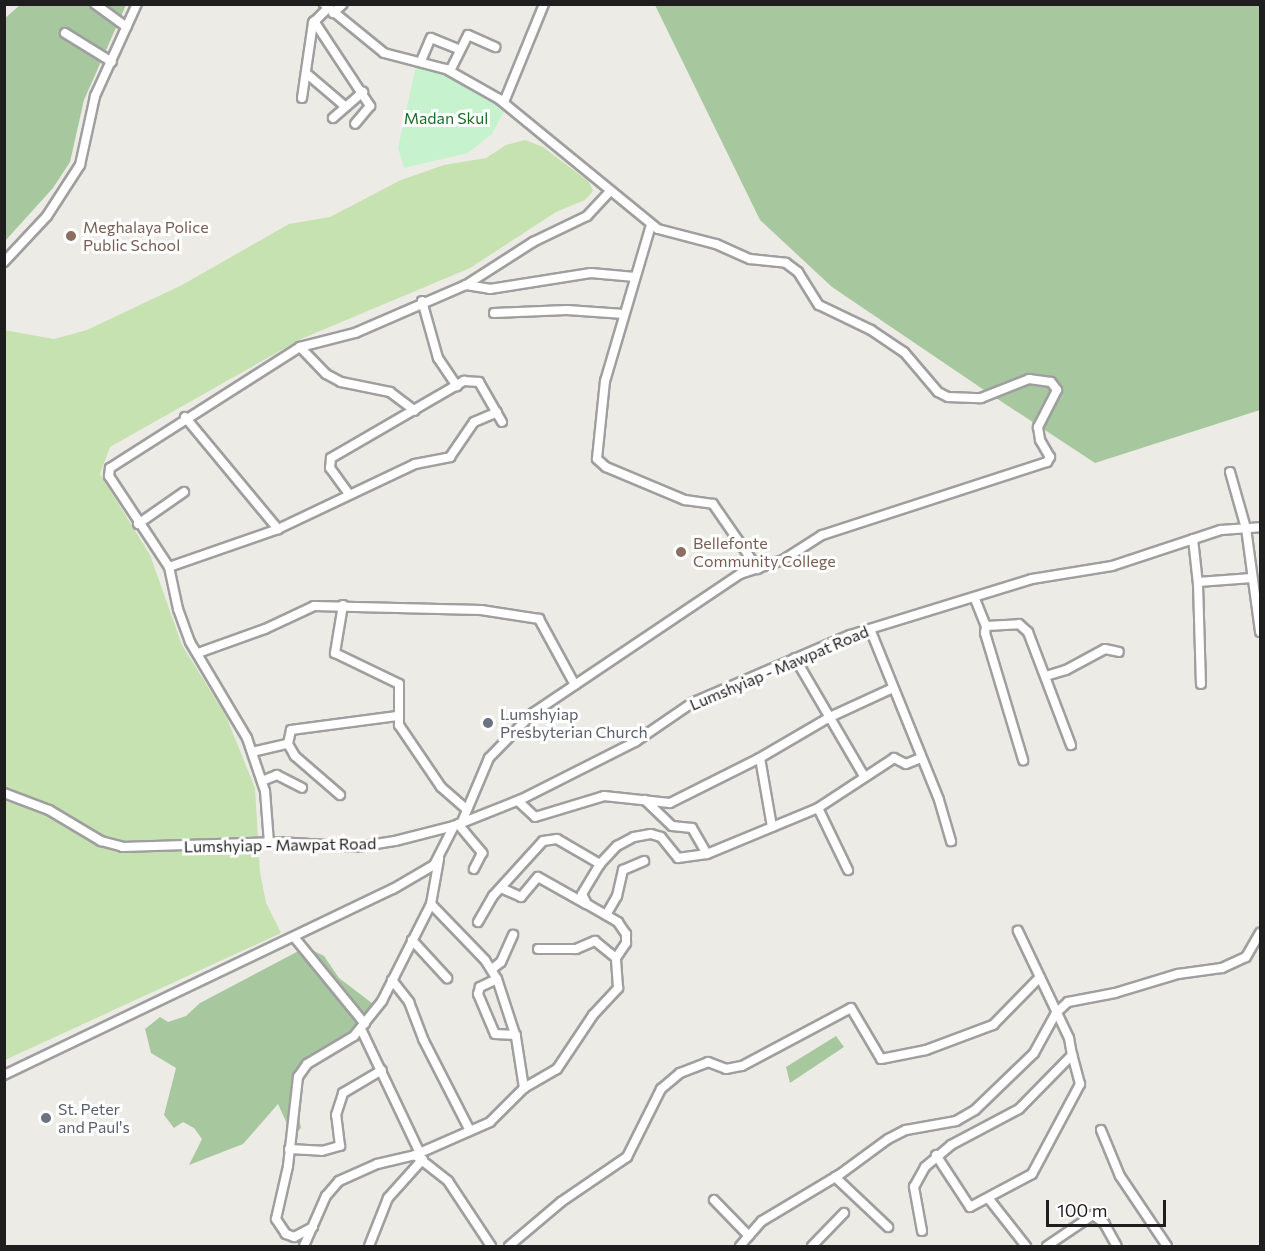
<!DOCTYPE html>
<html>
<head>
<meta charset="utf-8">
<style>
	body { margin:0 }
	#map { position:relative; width:1265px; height:1251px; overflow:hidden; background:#edebe5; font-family:Commissioner,sans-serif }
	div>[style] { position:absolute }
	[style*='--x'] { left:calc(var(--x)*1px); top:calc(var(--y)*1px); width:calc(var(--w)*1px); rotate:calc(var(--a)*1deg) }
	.grass>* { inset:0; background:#c5e2b0 }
	.forest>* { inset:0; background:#a7c89e }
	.park>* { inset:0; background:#c6f3ce }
	.roads { filter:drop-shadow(2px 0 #9f9f9f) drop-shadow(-2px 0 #9f9f9f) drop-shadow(0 2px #9f9f9f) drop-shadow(0 -2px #9f9f9f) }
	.minor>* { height:8px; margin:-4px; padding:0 4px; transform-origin:4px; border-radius:4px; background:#fff }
	.dots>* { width:16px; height:16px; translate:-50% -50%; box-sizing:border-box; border:3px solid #fff; border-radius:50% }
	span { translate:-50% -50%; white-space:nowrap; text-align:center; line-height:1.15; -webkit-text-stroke:6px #fff; paint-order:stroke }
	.park-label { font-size:16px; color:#186f26 }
	.education-label { font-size:16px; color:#785e54 }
	.left { translate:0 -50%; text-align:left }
	.street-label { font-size:16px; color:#1e1e1e }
	.worship-label { font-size:16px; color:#5b616d }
	.frame { position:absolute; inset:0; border:6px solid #1e1e1e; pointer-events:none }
	.scale { position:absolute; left:1046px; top:1200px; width:120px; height:27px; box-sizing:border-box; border:3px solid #1e1e1e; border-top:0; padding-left:8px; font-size:18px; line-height:21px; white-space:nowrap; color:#1e1e1e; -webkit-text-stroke:4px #fff; paint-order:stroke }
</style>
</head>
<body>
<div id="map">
	<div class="grass">
		<div style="clip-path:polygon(525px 140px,543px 147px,589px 182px,593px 191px,585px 200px,556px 212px,470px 268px,301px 339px,110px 447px,100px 474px,150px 555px,182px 645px,226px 716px,255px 788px,260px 872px,266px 903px,281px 933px,5px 1060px,4px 330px,54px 339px,87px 330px,182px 285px,289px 224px,330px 217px,401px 180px,444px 165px,486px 158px,506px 145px)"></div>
	</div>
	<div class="forest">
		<div style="clip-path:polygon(20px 5px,126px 5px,84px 100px,70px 162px,53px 188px,5px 241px,4px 19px)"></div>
		<div style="clip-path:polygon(655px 5px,1260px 5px,1260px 410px,1095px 463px,990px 394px,832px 287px,760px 220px)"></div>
		<div style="clip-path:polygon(306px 947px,324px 956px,339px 978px,381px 1010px,310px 1064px,300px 1082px,296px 1099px,301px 1128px,293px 1137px,278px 1104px,243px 1144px,189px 1165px,202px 1139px,194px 1128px,183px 1122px,174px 1128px,164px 1115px,176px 1068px,151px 1053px,145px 1029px,160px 1017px,168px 1022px,186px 1016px,200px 1003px)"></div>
		<div style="clip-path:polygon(836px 1036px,844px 1047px,790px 1083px,786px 1067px)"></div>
	</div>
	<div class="park">
		<div style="clip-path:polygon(416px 66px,462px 81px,506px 108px,492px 134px,468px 153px,404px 168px,398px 148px)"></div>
	</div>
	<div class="roads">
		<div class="minor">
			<div style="--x:95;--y:4;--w:39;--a:36"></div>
			<div style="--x:324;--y:4;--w:77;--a:39.2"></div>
			<div style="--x:384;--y:53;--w:64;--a:14.5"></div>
			<div style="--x:446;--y:69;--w:61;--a:29.5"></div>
			<div style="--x:499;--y:99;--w:205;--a:39.3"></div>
			<div style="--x:658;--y:229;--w:60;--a:14.5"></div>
			<div style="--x:716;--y:244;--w:37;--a:24"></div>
			<div style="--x:750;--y:259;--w:36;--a:6"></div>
			<div style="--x:786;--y:263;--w:15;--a:37"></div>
			<div style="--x:798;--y:272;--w:39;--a:58"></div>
			<div style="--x:819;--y:305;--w:58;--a:25.7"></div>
			<div style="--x:871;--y:330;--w:40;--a:34"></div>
			<div style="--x:904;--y:352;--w:52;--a:49.6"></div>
			<div style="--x:938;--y:392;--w:11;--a:27"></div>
			<div style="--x:948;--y:397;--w:33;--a:2"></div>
			<div style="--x:981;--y:398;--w:52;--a:-21.6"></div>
			<div style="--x:1029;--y:379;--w:22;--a:8"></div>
			<div style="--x:1051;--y:382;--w:10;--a:53"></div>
			<div style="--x:1057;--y:390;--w:42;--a:117.2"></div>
			<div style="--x:1038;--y:427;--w:13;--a:81"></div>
			<div style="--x:1040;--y:440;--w:20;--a:60"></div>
			<div style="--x:1050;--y:457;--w:6;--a:121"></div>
			<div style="--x:1047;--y:462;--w:237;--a:162"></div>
			<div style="--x:822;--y:535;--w:46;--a:147.3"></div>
			<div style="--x:783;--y:560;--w:45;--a:162"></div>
			<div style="--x:740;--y:574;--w:249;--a:146.1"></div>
			<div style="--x:533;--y:713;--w:63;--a:134.4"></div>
			<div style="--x:489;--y:758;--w:69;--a:112.9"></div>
			<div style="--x:333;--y:13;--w:13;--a:-42"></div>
			<div style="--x:314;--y:21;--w:102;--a:56.6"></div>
			<div style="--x:370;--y:106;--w:23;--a:130"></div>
			<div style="--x:65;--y:33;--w:55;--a:31.7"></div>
			<div style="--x:421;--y:61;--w:25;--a:-67"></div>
			<div style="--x:431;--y:38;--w:31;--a:22"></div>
			<div style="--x:450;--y:71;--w:40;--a:-63.4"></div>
			<div style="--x:468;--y:35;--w:30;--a:24"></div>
			<div style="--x:306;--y:73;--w:52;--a:40.4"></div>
			<div style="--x:302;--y:98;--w:76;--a:-81.7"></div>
			<div style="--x:313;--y:23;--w:21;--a:-45"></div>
			<div style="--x:504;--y:102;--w:106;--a:-67.8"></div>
			<div style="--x:333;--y:118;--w:40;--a:-41"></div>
			<div style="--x:651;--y:225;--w:163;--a:106.4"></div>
			<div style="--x:605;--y:381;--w:78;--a:95.9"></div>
			<div style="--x:597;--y:459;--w:12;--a:42"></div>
			<div style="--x:606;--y:467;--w:86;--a:22.7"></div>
			<div style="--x:685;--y:500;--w:28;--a:8"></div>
			<div style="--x:713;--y:504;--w:79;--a:55.3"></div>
			<div style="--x:4;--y:262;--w:63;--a:-46.9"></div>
			<div style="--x:47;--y:216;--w:61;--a:-57.1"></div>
			<div style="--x:80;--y:165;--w:71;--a:-77.7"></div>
			<div style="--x:95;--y:96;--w:101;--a:-65.5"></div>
			<div style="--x:466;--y:285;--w:24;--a:9"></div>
			<div style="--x:490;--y:289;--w:102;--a:-9"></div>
			<div style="--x:591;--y:273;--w:44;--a:5.2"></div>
			<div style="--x:422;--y:301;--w:59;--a:74.3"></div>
			<div style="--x:438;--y:358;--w:34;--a:56"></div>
			<div style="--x:494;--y:313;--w:73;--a:-2.4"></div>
			<div style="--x:567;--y:310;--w:57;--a:4"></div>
			<div style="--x:300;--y:347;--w:37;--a:46"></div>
			<div style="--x:326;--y:374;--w:17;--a:28"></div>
			<div style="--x:341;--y:382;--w:50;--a:11.5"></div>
			<div style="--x:390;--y:392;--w:31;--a:37"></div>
			<div style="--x:185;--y:417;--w:146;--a:50.3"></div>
			<div style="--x:1230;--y:472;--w:58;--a:74.1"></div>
			<div style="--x:1246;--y:528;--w:105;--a:82.3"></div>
			<div style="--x:349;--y:494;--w:32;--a:-126"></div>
			<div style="--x:330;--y:468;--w:10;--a:-84"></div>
			<div style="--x:331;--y:458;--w:154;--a:-30.1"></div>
			<div style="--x:464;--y:381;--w:15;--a:4"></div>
			<div style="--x:479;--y:382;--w:46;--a:60.1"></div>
			<div style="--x:138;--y:524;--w:56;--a:-34.8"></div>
			<div style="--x:1193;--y:539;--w:45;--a:83.7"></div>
			<div style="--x:1198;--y:584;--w:100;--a:88.3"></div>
			<div style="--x:169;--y:567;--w:115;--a:-19.2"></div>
			<div style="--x:278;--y:529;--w:152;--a:-25.4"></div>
			<div style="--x:415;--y:464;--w:36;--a:-11"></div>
			<div style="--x:450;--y:457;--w:42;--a:-55.6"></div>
			<div style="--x:474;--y:422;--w:25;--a:-23"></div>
			<div style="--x:1198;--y:582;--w:54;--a:-4.2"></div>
			<div style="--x:975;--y:599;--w:29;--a:68"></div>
			<div style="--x:986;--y:626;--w:33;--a:-3"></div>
			<div style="--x:1019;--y:624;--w:12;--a:42"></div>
			<div style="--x:1028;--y:632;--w:121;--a:69.2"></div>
			<div style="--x:343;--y:605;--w:49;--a:99.5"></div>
			<div style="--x:335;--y:653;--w:71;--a:25.8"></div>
			<div style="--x:399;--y:684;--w:41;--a:90"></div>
			<div style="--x:399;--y:725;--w:75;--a:55.9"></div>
			<div style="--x:441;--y:787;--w:33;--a:41"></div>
			<div style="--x:986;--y:626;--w:7;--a:98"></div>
			<div style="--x:985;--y:633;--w:133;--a:73.3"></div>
			<div style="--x:870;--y:629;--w:184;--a:68"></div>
			<div style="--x:939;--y:800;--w:43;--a:73.7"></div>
			<div style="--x:198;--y:653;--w:71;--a:-19.7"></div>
			<div style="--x:265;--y:629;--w:54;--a:-25.1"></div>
			<div style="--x:314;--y:606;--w:167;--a:1.4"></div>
			<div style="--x:481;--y:610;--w:59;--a:8.8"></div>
			<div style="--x:539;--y:619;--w:75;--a:61.4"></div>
			<div style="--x:795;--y:658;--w:137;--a:59.7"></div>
			<div style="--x:1046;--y:676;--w:21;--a:-17"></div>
			<div style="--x:1066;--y:670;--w:44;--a:-28.3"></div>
			<div style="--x:1105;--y:649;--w:14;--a:12"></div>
			<div style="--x:252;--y:752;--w:37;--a:-13"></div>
			<div style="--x:760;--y:758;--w:70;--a:80.1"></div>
			<div style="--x:262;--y:781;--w:16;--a:-22"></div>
			<div style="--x:277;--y:775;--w:28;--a:27"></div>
			<div style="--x:4;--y:793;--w:48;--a:20.7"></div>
			<div style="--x:49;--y:810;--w:61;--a:30.8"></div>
			<div style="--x:101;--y:841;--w:23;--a:15"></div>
			<div style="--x:123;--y:847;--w:156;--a:-1.8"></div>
			<div style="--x:279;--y:842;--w:78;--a:3.7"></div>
			<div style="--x:357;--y:847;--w:38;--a:-9"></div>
			<div style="--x:395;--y:841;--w:61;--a:-14.3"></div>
			<div style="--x:454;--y:826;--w:73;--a:-21.7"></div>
			<div style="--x:522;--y:799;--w:127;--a:-26.8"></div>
			<div style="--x:635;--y:742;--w:69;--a:-34.4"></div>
			<div style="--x:692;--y:703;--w:172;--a:-23.3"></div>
			<div style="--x:850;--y:635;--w:190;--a:-17.1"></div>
			<div style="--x:1032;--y:579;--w:81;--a:-9.2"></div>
			<div style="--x:1112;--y:566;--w:115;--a:-18.3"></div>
			<div style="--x:1221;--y:530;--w:39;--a:-4"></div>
			<div style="--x:340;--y:795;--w:60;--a:-139.1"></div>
			<div style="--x:295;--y:756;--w:14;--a:-120"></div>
			<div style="--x:288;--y:744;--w:14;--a:-78"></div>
			<div style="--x:291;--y:730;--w:107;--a:-7.5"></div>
			<div style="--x:645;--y:800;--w:37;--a:44"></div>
			<div style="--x:672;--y:826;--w:20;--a:6"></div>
			<div style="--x:692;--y:828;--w:30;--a:60"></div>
			<div style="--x:518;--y:801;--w:23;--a:43"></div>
			<div style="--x:535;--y:817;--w:72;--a:-16.9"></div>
			<div style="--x:604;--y:796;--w:66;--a:6.1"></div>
			<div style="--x:670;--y:803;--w:98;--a:-26.6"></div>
			<div style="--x:758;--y:759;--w:83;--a:-30.3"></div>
			<div style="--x:830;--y:717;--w:69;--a:-24.7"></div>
			<div style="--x:818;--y:808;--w:69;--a:64.2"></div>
			<div style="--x:458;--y:824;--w:38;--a:50"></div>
			<div style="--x:482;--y:853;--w:18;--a:117"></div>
			<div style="--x:269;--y:843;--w:52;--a:-94.4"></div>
			<div style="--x:265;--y:791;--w:56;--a:-108.8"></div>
			<div style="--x:247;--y:738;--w:112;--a:-120.7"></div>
			<div style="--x:190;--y:642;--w:35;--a:-110"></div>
			<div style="--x:178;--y:609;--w:43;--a:-102.1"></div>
			<div style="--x:169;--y:567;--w:109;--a:-123.4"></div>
			<div style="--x:109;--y:476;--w:8;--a:-83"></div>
			<div style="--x:110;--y:468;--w:225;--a:-32.5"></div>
			<div style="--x:300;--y:347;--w:57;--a:-14.3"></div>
			<div style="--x:355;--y:333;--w:121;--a:-23.4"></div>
			<div style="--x:466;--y:285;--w:80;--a:-32.7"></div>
			<div style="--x:533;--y:242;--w:60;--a:-25.7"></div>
			<div style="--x:587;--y:216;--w:34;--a:-47"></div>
			<div style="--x:501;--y:888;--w:22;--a:24"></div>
			<div style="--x:521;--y:897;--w:26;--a:-50"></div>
			<div style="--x:538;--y:877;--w:55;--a:29.4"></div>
			<div style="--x:431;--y:904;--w:78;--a:46"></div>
			<div style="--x:485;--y:960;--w:22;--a:58"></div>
			<div style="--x:497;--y:979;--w:61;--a:71.9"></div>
			<div style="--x:516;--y:1037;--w:52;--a:81.1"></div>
			<div style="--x:606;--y:915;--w:22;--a:-60"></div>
			<div style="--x:617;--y:896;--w:27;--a:-77"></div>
			<div style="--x:623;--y:870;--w:23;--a:-23"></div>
			<div style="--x:478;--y:922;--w:30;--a:-60"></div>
			<div style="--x:493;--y:896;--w:74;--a:-47.7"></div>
			<div style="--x:543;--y:841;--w:14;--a:-8"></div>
			<div style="--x:557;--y:839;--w:50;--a:30.2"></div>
			<div style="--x:294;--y:937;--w:112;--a:50.8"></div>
			<div style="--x:412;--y:940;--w:52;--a:47.4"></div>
			<div style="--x:538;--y:949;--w:38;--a:0"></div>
			<div style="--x:576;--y:949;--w:21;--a:-23"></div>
			<div style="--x:595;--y:941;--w:27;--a:39"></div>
			<div style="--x:492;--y:969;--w:11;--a:-38"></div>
			<div style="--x:501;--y:962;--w:30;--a:-66"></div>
			<div style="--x:497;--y:979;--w:19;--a:155"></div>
			<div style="--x:480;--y:987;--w:7;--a:106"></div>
			<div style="--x:478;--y:994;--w:43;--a:67"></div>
			<div style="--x:495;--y:1034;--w:21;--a:3"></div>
			<div style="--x:392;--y:980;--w:28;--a:52"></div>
			<div style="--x:409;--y:1002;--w:40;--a:69"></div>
			<div style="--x:423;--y:1039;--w:103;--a:62.9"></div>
			<div style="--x:361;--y:1029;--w:137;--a:64.6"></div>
			<div style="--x:4;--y:1075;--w:431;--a:-25.6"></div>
			<div style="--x:393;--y:889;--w:48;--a:-30.3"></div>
			<div style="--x:434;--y:865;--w:44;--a:-62.9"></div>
			<div style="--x:1101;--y:1130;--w:50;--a:67.6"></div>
			<div style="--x:1120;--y:1176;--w:84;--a:56.1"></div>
			<div style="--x:289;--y:1149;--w:33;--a:3"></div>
			<div style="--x:322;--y:1151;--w:19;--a:-16"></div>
			<div style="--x:340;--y:1146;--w:31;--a:-97"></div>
			<div style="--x:336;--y:1115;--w:23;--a:-72"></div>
			<div style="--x:343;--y:1093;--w:45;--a:-30.5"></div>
			<div style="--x:415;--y:1155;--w:82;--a:-23.7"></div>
			<div style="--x:490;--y:1122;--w:48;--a:-45"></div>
			<div style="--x:524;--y:1088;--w:38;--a:-30"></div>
			<div style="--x:557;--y:1069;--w:65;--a:-56.3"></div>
			<div style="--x:593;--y:1015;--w:37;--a:-47"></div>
			<div style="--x:618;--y:988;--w:30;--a:-94"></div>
			<div style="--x:616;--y:958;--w:18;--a:-56"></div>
			<div style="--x:626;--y:943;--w:9;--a:-90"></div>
			<div style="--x:626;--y:934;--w:14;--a:-124"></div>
			<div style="--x:618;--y:922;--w:36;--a:-150"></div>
			<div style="--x:587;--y:904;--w:11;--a:-117"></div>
			<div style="--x:582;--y:894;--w:35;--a:-59"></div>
			<div style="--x:600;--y:864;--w:25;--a:-47"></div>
			<div style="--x:617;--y:846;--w:19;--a:-28"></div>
			<div style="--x:634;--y:837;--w:17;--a:-10"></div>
			<div style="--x:651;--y:834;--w:10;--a:17"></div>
			<div style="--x:661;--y:837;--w:27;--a:51"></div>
			<div style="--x:678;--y:858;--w:29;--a:-8"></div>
			<div style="--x:707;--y:854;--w:120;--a:-22.5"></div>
			<div style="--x:818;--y:808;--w:91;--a:-33.3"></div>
			<div style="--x:894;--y:758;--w:13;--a:27"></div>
			<div style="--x:906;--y:764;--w:16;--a:-22"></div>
			<div style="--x:936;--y:1155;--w:62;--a:56.8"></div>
			<div style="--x:970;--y:1207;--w:70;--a:-28"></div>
			<div style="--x:1032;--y:1174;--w:102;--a:-61.9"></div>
			<div style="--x:1080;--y:1084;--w:30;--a:-105"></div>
			<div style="--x:835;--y:1177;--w:73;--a:43.3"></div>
			<div style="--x:989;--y:1199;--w:60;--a:51.8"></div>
			<div style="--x:714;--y:1200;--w:50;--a:45.8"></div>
			<div style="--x:313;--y:1227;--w:21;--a:152"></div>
			<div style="--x:294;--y:1237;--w:9;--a:-159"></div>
			<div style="--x:286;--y:1234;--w:18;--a:-124"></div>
			<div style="--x:276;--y:1219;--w:54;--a:-77.2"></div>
			<div style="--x:288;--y:1166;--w:90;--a:-83.6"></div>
			<div style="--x:298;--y:1077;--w:16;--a:-55"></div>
			<div style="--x:307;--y:1064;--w:55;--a:-30.8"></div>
			<div style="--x:354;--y:1036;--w:45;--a:-51.3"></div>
			<div style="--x:382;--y:1001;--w:109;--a:-63.2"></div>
			<div style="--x:431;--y:904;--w:46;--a:-79.9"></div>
			<div style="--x:922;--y:1231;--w:45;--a:-100.3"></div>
			<div style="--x:914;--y:1187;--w:23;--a:-61"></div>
			<div style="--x:925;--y:1167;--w:34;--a:-40"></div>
			<div style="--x:951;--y:1145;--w:77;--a:-27.9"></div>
			<div style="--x:1019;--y:1109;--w:76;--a:-45.5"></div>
			<div style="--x:1072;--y:1055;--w:17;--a:-100"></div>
			<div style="--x:1069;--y:1038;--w:119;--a:-115.5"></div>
			<div style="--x:304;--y:1246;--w:55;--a:-66.3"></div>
			<div style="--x:326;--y:1196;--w:20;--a:-49"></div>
			<div style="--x:339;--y:1181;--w:42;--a:-24.1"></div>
			<div style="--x:377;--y:1164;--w:39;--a:-13"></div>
			<div style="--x:415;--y:1155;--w:42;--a:38.2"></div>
			<div style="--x:448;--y:1181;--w:78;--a:56.5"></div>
			<div style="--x:369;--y:1246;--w:52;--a:-68.4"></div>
			<div style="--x:388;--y:1198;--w:52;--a:-48.1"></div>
			<div style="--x:509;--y:1246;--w:68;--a:-40.2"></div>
			<div style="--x:561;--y:1202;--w:80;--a:-34.3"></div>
			<div style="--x:627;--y:1157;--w:76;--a:-63.4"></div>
			<div style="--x:661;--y:1089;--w:25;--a:-40"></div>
			<div style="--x:680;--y:1073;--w:30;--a:-21"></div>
			<div style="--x:708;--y:1062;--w:19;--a:21"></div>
			<div style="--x:726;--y:1069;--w:16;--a:-11"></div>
			<div style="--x:742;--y:1066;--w:123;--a:-28"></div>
			<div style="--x:851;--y:1008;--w:59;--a:59.5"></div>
			<div style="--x:881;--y:1059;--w:46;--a:-11.3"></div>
			<div style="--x:926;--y:1050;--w:72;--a:-20.5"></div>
			<div style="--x:993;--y:1025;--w:67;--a:-45.6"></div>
			<div style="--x:740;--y:1246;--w:33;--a:-49"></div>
			<div style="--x:762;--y:1221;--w:90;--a:-30.9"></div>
			<div style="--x:839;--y:1175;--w:61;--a:-36.3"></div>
			<div style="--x:888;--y:1139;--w:20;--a:-27"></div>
			<div style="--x:906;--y:1130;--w:51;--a:-10.2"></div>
			<div style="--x:956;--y:1121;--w:22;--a:-30"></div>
			<div style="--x:975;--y:1110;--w:82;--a:-44"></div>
			<div style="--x:1034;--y:1053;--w:46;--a:-61.2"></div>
			<div style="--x:1056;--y:1013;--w:16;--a:-43"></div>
			<div style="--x:1068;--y:1002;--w:48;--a:-10.8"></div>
			<div style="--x:1115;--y:993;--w:66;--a:-16.8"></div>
			<div style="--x:1178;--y:974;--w:44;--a:-7.8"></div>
			<div style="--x:1222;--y:968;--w:26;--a:-25"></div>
			<div style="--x:1246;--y:957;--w:28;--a:-60"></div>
			<div style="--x:812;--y:1246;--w:46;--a:-45.9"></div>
			<div style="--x:1047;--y:1246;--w:55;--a:-34"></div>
			<div style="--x:1093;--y:1215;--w:14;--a:36"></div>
			<div style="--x:1104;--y:1223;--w:26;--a:61"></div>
		</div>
	</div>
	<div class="dots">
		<div style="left:71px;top:236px;background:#8d6e63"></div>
		<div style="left:681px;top:552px;background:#8d6e63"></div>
		<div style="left:488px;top:723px;background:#6b7280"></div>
		<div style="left:46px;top:1118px;background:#6b7280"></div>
	</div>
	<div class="park-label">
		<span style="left:446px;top:118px">Madan Skul</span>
	</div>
	<div class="education-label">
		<span class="left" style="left:83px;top:236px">Meghalaya Police<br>Public School</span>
		<span class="left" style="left:693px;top:552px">Bellefonte<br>Community College</span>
	</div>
	<div class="street-label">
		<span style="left:779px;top:668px;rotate:-23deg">Lumshyiap - Mawpat Road</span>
		<span style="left:280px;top:845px;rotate:-1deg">Lumshyiap - Mawpat Road</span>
	</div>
	<div class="worship-label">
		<span class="left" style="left:500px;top:723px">Lumshyiap<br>Presbyterian Church</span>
		<span class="left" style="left:58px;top:1118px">St. Peter<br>and Paul's</span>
	</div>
	<div class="frame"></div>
	<div class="scale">100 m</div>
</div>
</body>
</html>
